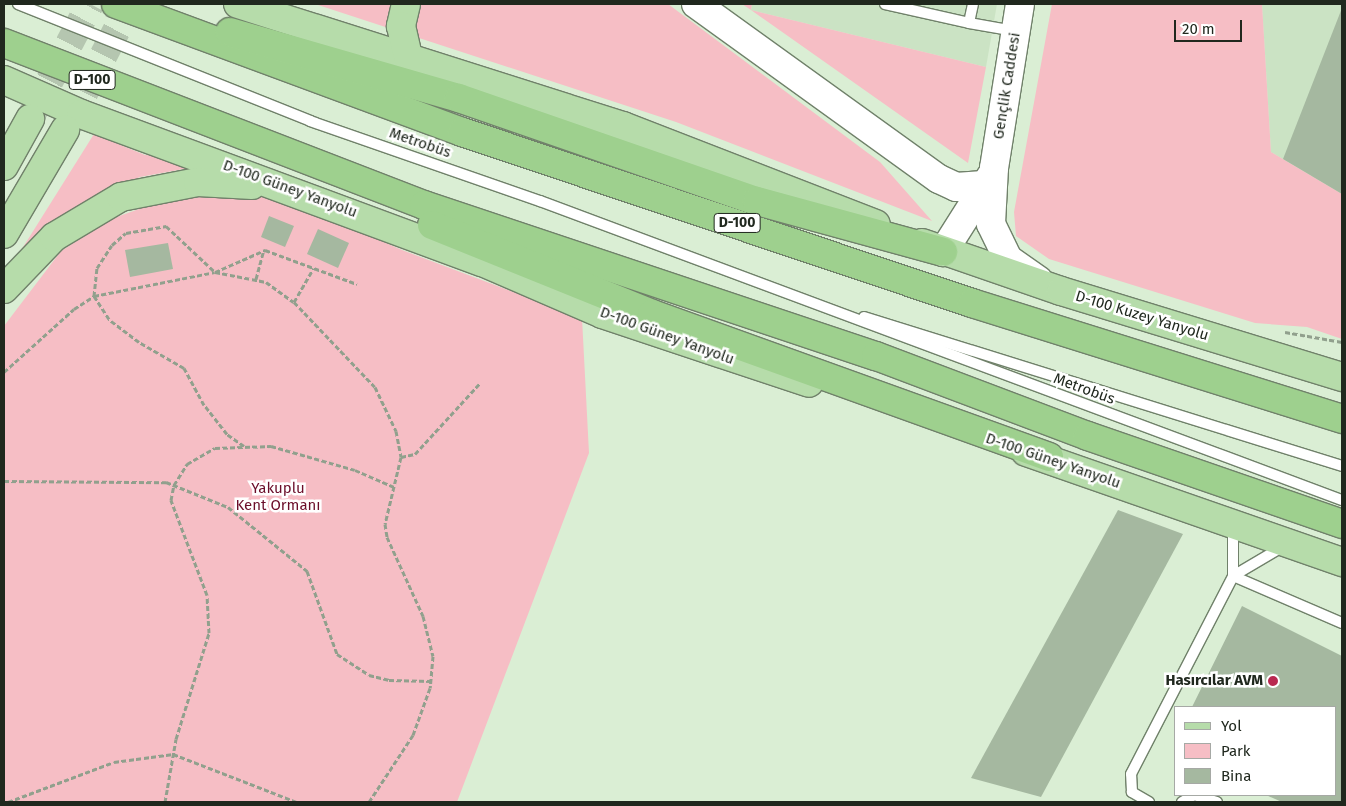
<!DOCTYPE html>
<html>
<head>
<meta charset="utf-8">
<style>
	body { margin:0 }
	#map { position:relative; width:1346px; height:806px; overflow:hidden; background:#daeed4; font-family:"Fira Sans",sans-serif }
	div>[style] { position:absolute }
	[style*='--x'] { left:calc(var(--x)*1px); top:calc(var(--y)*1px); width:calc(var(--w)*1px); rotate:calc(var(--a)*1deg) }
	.built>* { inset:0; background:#cbe3c4 }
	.green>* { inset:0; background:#f6bec5 }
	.building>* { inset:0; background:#a5b8a0 }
	.primary-tunnel>* { height:28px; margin-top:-14px; transform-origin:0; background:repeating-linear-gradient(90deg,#b5c6b0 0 28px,transparent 0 42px) }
	.path>* { height:3px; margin-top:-1.5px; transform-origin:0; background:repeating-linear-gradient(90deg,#91a08d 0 5px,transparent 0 7.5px) }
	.roads { filter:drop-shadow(1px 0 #70816a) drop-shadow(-1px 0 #70816a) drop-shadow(0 1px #70816a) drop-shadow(0 -1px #70816a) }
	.service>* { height:10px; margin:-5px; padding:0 5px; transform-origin:5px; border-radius:5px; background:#fff }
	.secondary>* { height:28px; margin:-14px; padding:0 14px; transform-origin:14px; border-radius:14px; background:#fff }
	.primary>* { height:28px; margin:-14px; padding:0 14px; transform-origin:14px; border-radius:14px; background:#b6dcaa }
	.trunk>* { height:28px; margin:-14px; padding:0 14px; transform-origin:14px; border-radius:14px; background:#9ed08e }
	.dots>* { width:14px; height:14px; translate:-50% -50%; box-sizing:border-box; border:2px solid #fff; border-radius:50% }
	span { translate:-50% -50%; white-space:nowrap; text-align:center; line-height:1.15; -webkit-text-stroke:5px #fff; paint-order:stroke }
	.shield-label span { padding:1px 4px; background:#fff; border:1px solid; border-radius:4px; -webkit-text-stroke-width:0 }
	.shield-label { font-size:14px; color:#20281e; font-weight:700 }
	.street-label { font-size:15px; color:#20281e }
	.park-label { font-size:15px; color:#6b0e2a }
	.poi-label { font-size:15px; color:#20281e; font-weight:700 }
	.right { translate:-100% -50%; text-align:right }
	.frame { position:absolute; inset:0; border:5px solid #20281e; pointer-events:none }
	.legend { position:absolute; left:1174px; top:706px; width:162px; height:90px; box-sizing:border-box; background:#fff; border:1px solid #a6a9a5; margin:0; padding:6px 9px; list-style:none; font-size:15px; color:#20281e }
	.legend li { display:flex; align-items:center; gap:10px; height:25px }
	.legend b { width:25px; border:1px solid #a6a9a5 }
	.scale { position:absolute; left:1174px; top:20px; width:68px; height:22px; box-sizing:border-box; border:2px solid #20281e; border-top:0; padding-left:6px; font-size:15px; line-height:18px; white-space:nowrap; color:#20281e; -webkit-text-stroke:4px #fff; paint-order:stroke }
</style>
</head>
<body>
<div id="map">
	<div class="built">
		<div style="clip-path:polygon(752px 4px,997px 4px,986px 67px,751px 10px)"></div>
		<div style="clip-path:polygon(1262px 4px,1342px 4px,1342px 194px,1271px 152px)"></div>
	</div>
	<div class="green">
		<div style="clip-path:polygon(315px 4px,668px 4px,880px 162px,932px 221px,676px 122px)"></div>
		<div style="clip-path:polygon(742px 4px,752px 4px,751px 10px,986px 67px,968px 163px,751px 10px)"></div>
		<div style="clip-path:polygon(1052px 4px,1262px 4px,1271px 152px,1342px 194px,1342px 339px,1307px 327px,1255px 323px,1049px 259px,1016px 236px,1014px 212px)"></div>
		<div style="clip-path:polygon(94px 134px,145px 155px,180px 157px,200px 166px,140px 177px,96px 196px,60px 220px,15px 260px)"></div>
		<div style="clip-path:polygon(227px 193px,288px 200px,402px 250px,582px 318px,589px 453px,457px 802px,4px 802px,4px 326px,61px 251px,111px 219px,156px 203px)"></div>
	</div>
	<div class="building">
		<div style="clip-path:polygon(1342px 8px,1342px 194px,1283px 159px)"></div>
		<div style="clip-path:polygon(269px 216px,294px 226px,285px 247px,261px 237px)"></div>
		<div style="clip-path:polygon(318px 229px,349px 243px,338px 268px,307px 254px)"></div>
		<div style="clip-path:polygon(168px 243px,173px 269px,130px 277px,125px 250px)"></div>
		<div style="clip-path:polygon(1118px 510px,1183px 534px,1041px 797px,971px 778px)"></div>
		<div style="clip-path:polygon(1242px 606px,1342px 656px,1342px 802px,1282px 802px,1266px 795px,1335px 795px,1335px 707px,1192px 707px)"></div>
	</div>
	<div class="primary-tunnel">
		<div style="--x:30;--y:118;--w:129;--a:-62.2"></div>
		<div style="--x:65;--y:130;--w:142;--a:-62.7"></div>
	</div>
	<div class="path">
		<div style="--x:256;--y:279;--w:30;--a:-75"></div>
		<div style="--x:294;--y:302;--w:39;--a:-60"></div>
		<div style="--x:1285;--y:332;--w:58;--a:10"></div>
		<div style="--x:4;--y:372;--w:94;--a:-42"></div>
		<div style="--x:74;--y:309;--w:24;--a:-33"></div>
		<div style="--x:94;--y:296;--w:123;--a:-11.2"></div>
		<div style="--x:215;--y:272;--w:52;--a:11.1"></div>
		<div style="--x:266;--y:282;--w:34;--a:36"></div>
		<div style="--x:294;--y:302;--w:117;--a:46.4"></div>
		<div style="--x:375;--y:387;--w:49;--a:64.5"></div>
		<div style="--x:396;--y:431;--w:26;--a:79"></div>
		<div style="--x:401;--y:457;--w:69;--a:103.4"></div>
		<div style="--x:385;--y:524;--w:13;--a:81"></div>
		<div style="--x:387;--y:537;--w:87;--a:65.5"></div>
		<div style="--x:423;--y:616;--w:41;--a:76"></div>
		<div style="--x:433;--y:656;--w:32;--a:95"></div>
		<div style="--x:430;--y:688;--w:50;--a:109.9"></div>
		<div style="--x:413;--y:735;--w:80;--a:123.3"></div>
		<div style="--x:244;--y:446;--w:21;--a:-145"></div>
		<div style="--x:227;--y:434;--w:37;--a:-128"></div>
		<div style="--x:204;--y:405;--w:42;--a:-118.4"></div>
		<div style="--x:184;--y:368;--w:52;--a:-150"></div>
		<div style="--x:139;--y:342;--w:38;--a:-143"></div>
		<div style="--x:109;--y:319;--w:27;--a:-123"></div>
		<div style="--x:94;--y:296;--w:28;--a:-84"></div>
		<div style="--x:97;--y:268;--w:27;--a:-57"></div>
		<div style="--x:112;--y:245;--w:18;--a:-41"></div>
		<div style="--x:126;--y:233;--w:41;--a:-9.9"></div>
		<div style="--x:166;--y:226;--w:67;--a:43.2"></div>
		<div style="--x:215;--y:272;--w:55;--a:-23.7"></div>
		<div style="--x:265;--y:250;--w:98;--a:20.3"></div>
		<div style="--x:401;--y:457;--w:14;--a:-12"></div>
		<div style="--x:415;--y:454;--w:96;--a:-47.5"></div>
		<div style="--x:4;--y:481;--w:162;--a:0.4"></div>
		<div style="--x:166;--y:482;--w:67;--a:22"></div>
		<div style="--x:228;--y:507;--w:102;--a:39"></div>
		<div style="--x:307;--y:571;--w:88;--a:70.1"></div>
		<div style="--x:337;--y:654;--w:38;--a:33"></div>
		<div style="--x:369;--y:675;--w:21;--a:14"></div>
		<div style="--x:389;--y:680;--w:42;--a:1.4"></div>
		<div style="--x:8;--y:802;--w:113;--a:-20.7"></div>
		<div style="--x:114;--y:762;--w:60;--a:-7.7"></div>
		<div style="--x:173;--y:754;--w:133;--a:21.2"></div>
		<div style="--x:165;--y:802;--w:64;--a:-80.1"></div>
		<div style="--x:176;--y:739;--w:111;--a:-72.7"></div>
		<div style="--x:209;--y:633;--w:38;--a:-93"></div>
		<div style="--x:207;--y:595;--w:102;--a:-110.8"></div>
		<div style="--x:171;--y:500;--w:15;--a:-79"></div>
		<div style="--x:174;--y:485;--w:25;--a:-58"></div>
		<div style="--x:187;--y:464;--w:32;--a:-30"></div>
		<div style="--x:215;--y:448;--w:56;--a:-2"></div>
		<div style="--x:271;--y:446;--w:87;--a:15.9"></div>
		<div style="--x:355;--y:470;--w:43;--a:23.6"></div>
	</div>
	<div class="roads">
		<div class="service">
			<div style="--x:18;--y:4;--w:315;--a:21.8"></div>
			<div style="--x:310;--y:121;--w:244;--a:19.2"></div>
			<div style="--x:540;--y:201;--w:856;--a:20.45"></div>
			<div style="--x:885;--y:4;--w:86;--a:12.7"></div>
			<div style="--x:973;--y:4;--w:19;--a:102"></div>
			<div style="--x:969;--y:23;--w:47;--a:9.9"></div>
			<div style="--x:864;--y:317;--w:501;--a:17.31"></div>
			<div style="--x:1233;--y:576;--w:119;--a:23.3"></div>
			<div style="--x:1233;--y:576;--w:59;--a:-30.5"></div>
			<div style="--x:1149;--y:802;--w:20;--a:-150"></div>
			<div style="--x:1132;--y:792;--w:18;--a:-93"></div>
			<div style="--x:1131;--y:774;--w:223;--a:-62.7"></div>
			<div style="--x:1233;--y:576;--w:51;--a:-90"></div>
			<div style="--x:1182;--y:802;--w:14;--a:-30"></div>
			<div style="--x:1194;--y:795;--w:24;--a:17"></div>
		</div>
		<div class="secondary">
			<div style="--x:696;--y:4;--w:299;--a:35.8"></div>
			<div style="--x:939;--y:179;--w:19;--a:25"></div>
			<div style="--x:956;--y:187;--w:31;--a:-4"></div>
			<div style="--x:1020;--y:4;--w:166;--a:99"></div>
			<div style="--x:994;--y:168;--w:56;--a:93.1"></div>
			<div style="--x:991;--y:224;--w:39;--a:64"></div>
			<div style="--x:1008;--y:259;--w:37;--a:35"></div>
			<div style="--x:943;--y:252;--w:90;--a:-57.7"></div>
		</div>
		<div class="primary">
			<div style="--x:238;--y:4;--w:404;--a:17.6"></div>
			<div style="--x:623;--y:126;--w:271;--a:21.2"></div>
			<div style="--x:406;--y:4;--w:23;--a:103"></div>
			<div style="--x:401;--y:26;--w:31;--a:77"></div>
			<div style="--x:4;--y:80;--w:84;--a:23.8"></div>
			<div style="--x:81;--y:114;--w:427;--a:20.3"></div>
			<div style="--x:482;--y:262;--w:131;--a:23.4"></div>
			<div style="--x:602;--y:314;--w:218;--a:18.4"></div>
			<div style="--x:4;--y:166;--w:54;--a:-61"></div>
			<div style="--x:4;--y:234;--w:121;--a:-59.6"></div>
			<div style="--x:922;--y:243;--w:147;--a:19.1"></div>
			<div style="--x:1061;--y:291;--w:294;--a:17"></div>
			<div style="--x:4;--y:289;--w:72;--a:-46.1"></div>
			<div style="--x:54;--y:237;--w:78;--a:-30.8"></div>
			<div style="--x:121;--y:197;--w:78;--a:-11"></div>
			<div style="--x:198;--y:182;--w:54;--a:3.2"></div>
			<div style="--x:1026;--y:452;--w:335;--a:19.2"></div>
		</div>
		<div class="trunk">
			<div style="--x:116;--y:4;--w:369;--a:20.3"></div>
			<div style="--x:462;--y:132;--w:538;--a:18.54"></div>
			<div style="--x:972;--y:303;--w:388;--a:17.4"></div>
			<div style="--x:230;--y:32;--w:238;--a:16.1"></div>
			<div style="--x:459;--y:98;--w:315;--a:19.1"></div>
			<div style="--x:757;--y:201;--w:193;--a:15.3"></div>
			<div style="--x:4;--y:43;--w:450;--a:21.1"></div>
			<div style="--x:424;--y:205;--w:477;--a:18.5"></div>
			<div style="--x:876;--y:356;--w:227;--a:20.7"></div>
			<div style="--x:1088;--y:436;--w:269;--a:19.1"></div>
			<div style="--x:432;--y:225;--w:237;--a:22"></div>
			<div style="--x:652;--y:314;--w:422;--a:19.8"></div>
		</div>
	</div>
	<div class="dots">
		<div style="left:1273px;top:681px;background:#b92950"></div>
	</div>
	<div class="shield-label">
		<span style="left:92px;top:80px">D-100</span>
		<span style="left:737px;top:223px">D-100</span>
	</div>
	<div class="street-label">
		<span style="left:1007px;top:86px;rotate:-81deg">Gençlik Caddesi</span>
		<span style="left:420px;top:143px;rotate:19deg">Metrobüs</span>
		<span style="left:290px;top:189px;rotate:20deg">D-100 Güney Yanyolu</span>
		<span style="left:1142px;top:316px;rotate:17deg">D-100 Kuzey Yanyolu</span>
		<span style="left:667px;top:336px;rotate:20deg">D-100 Güney Yanyolu</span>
		<span style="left:1084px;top:389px;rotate:20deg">Metrobüs</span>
		<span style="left:1053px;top:461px;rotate:19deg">D-100 Güney Yanyolu</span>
	</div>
	<div class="park-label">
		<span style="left:278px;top:497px">Yakuplu<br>Kent Ormanı</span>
	</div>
	<div class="poi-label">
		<span class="right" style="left:1263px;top:681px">Hasırcılar AVM</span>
	</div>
	<div class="frame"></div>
	<ul class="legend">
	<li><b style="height:6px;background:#b6dcaa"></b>Yol</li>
	<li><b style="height:14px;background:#f6bec5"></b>Park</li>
	<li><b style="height:14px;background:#a5b8a0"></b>Bina</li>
	</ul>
	<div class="scale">20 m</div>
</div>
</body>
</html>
